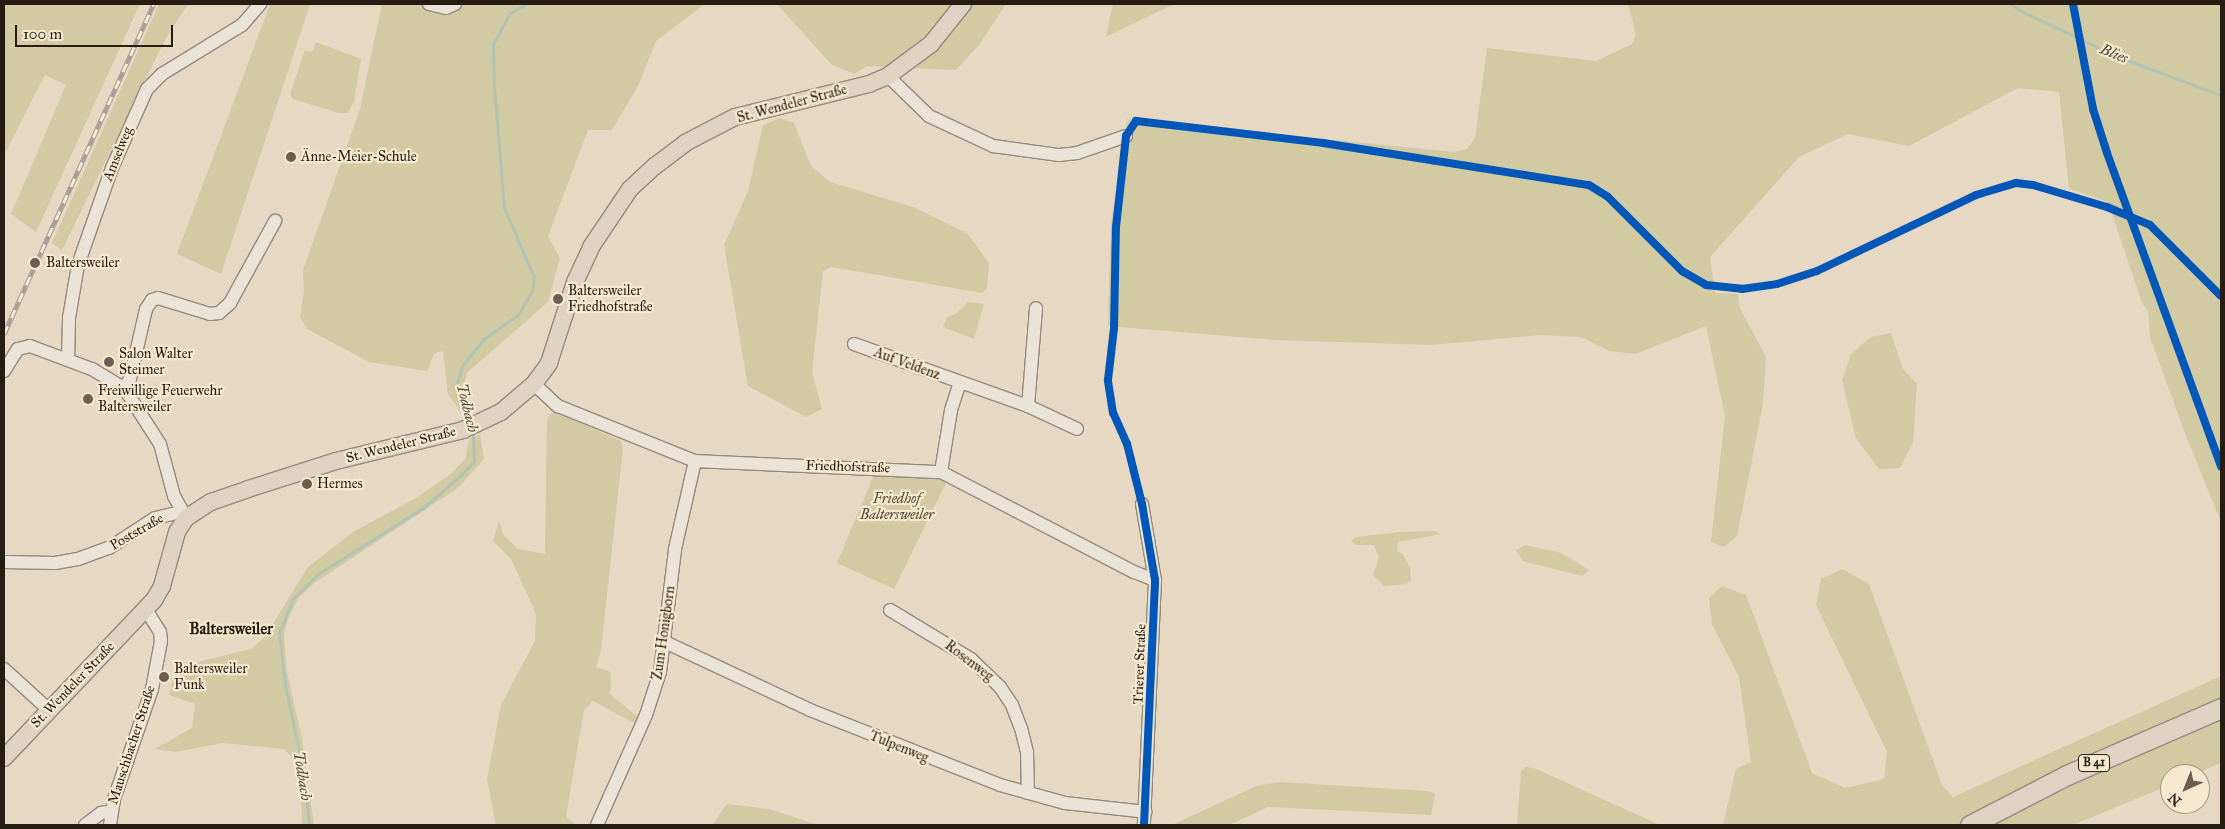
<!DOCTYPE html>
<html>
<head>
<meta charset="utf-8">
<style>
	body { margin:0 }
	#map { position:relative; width:2225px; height:829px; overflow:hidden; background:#e6d8c3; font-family:"IM FELL Great Primer",serif }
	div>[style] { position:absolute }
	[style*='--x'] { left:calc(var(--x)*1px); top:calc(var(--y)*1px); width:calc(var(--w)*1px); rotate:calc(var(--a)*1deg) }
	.green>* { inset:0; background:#d2caa3 }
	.stream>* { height:3px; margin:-1.5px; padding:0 1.5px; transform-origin:1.5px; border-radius:1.5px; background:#b2c4b4 }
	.roads { filter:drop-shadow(1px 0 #938a7e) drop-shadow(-1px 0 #938a7e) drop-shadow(0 1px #938a7e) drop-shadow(0 -1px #938a7e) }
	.minor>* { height:12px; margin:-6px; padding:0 6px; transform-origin:6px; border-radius:6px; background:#eae3d8 }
	.major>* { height:16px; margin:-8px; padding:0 8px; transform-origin:8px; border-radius:8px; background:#ded3c3 }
	.highway>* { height:19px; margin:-9.5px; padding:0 9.5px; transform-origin:9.5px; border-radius:9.5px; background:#ded3c3 }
	.rail>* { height:5px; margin-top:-2.5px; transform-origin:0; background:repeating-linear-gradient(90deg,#f8e8cf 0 9px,#a59e96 0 18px); box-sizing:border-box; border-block:1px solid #a59e96 }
	.cycleway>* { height:8px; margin:-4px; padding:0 4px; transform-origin:4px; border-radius:4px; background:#0057b8 }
	.dots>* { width:14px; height:14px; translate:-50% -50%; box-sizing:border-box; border:2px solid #f8e8cf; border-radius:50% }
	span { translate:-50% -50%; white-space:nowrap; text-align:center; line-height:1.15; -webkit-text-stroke:4.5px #f8e8cf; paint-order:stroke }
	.shield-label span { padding:1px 4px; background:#f8e8cf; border:1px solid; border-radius:4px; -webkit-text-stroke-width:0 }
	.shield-label { font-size:12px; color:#251c12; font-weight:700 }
	.street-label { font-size:14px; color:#251c12 }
	.poi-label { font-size:14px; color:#251c12 }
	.left { translate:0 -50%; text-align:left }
	.park-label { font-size:14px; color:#544d36; font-style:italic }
	.water-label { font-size:15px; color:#494c41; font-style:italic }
	.quarter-label { font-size:16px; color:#251c12; font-weight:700 }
	.frame { position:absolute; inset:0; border:5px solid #251c12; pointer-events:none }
	.north { position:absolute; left:2160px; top:764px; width:50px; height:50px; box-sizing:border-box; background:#f8e8cf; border:1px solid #a49683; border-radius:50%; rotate:224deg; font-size:14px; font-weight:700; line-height:20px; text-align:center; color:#251c12 }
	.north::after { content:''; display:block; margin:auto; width:18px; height:22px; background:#695e50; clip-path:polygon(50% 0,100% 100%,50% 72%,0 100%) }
	.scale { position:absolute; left:15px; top:25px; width:158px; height:22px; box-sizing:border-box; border:2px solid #251c12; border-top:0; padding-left:6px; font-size:15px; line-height:18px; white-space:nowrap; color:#251c12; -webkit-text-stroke:4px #f8e8cf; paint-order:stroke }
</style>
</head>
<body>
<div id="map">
	<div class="green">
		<div style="clip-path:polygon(4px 4px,140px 4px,36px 232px,11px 214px,66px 85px,45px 75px,4px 155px)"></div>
		<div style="clip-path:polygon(159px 4px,188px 4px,166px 38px,62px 250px,52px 243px)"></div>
		<div style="clip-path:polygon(270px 4px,310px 4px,221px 274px,177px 254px)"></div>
		<div style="clip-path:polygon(382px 4px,705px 4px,656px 41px,639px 84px,612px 130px,588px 130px,548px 236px,560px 258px,548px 302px,468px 372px,463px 385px,471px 414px,465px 417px,448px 394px,443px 351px,434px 353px,427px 371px,369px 362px,307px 329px,300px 317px,304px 291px,303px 270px,360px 109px)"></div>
		<div style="clip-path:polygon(777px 4px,1006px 4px,979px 45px,956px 70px,867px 66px,854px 74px,831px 64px)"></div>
		<div style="clip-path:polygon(1113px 4px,1174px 4px,1106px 37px)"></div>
		<div style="clip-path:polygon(1628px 4px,2221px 4px,2221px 522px,2183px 428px,2150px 337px,2148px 311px,2142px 303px,2108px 202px,2069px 189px,2059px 92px,2018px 88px,1909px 146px,1848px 134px,1799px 157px,1710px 257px,1715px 293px,1738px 294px,1740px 308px,1766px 357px,1763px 404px,1737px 536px,1724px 547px,1711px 542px,1725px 416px,1706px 326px,1635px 354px,1609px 351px,1581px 337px,1539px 335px,1432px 345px,1274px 340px,1108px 326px,1111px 225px,1127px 119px,1454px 152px,1467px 149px,1475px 138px,1487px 48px,1596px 61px,1632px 44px,1636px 34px)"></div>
		<div style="clip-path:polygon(316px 42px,361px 59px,354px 101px,348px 113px,339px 113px,293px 99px,290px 94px,305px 50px,312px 52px)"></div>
		<div style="clip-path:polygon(780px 118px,794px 123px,811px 166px,830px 182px,913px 207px,967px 233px,989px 263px,987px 288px,982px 293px,832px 267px,823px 271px,812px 372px,822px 409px,806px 417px,748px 386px,724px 245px,748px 191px,763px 125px)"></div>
		<div style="clip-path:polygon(968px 302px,984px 304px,974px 339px,943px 327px,947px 317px,956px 314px)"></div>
		<div style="clip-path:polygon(1891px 333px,1903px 369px,1917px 384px,1913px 442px,1900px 468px,1879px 469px,1856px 438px,1842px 380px,1851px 354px,1871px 337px)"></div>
		<div style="clip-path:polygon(555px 412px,621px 441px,623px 448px,601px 650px,596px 667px,611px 672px,610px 694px,640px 719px,636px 724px,593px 701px,584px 710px,566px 816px,575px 825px,496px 825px,487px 779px,501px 705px,535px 641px,536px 614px,511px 559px,493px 541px,499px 521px,503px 534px,518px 549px,545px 554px,547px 421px,549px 414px)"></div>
		<div style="clip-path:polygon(480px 435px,484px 459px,458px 488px,316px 582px,299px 597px,288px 619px,284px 637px,287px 672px,302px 739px,314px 825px,302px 825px,301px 788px,294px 759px,284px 749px,222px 743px,176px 752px,155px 749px,192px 728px,195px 704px,169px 695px,174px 672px,201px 661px,251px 649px,264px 638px,308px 567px,353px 532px,416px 498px,452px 473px,465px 459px,469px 439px)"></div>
		<div style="clip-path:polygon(876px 470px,932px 475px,948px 479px,894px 589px,837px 563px)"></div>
		<div style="clip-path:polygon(1434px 531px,1441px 534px,1398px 542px,1397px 551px,1403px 554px,1410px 568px,1411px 580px,1406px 584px,1384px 586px,1373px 575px,1379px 558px,1374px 545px,1356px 545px,1351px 541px,1357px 537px,1400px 532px)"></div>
		<div style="clip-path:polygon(1525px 545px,1561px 553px,1589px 570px,1582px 576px,1523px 561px,1516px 550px)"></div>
		<div style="clip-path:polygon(1842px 569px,1869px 584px,1942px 785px,1953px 797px,2221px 676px,2221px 763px,2195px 774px,2170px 774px,2170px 785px,2073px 825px,1723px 825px,1736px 769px,1751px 762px,1739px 677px,1712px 624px,1709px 598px,1722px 586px,1746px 595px,1812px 773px,1845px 788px,1884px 779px,1887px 752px,1816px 605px,1821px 579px)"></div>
		<div style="clip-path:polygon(1526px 767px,1534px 768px,1660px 825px,1517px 825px,1521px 771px)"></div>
		<div style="clip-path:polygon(1280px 782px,1427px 791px,1435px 793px,1431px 815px,1268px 807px,1229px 825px,1172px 825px,1256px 786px)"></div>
		<div style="clip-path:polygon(727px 804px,769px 809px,818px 825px,712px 825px)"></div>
	</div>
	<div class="stream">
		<div style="--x:2011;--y:4;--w:12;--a:35"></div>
		<div style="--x:2021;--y:11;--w:105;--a:25.3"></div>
		<div style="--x:2116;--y:56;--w:112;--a:20.4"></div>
		<div style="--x:470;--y:421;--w:40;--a:-108.9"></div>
		<div style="--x:457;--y:383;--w:18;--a:-74"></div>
		<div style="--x:462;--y:366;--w:36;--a:-51"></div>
		<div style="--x:485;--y:338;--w:42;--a:-35.2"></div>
		<div style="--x:519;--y:314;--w:26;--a:-61"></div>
		<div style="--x:532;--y:291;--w:14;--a:-82"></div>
		<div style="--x:534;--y:277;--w:75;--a:-113.5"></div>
		<div style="--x:504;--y:208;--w:121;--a:-94.7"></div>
		<div style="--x:494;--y:87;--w:43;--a:-91.3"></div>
		<div style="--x:493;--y:44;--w:35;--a:-61"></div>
		<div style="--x:510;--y:13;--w:18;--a:-29"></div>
		<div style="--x:309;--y:825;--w:50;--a:-95.7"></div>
		<div style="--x:304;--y:775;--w:93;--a:-101.8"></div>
		<div style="--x:285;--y:684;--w:51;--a:-96.7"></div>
		<div style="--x:279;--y:633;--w:37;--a:-68"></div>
		<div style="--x:293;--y:599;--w:35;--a:-45"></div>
		<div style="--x:318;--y:574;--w:124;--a:-32.2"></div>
		<div style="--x:423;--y:508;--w:52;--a:-41.1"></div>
		<div style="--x:462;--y:474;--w:18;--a:-47"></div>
		<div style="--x:474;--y:461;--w:31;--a:-92"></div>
	</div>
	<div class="roads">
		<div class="minor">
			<div style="--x:429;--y:4;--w:17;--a:13"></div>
			<div style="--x:446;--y:8;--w:10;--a:-24"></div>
			<div style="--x:888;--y:76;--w:57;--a:44.3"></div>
			<div style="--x:929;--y:116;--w:71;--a:25.1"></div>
			<div style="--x:993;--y:146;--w:67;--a:7.8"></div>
			<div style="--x:1059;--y:155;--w:18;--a:-6"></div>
			<div style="--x:1077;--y:153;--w:52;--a:-19.1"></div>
			<div style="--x:854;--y:344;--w:185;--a:19.6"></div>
			<div style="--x:1028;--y:406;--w:54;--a:25.1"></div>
			<div style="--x:68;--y:360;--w:42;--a:-88.6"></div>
			<div style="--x:69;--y:318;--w:54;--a:-80.4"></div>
			<div style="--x:78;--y:265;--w:103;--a:-70.7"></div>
			<div style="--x:112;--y:168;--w:86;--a:-66.1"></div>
			<div style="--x:147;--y:89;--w:21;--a:-45"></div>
			<div style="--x:162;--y:74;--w:94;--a:-31.5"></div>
			<div style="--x:242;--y:25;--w:28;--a:-49"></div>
			<div style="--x:4;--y:371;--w:26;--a:-58"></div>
			<div style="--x:18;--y:349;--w:12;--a:-14"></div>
			<div style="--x:30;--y:346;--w:66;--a:20.4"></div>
			<div style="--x:92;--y:369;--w:37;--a:31"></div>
			<div style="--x:124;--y:388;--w:67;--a:57.3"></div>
			<div style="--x:160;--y:444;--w:54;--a:74.9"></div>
			<div style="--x:174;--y:496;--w:25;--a:61"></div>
			<div style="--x:534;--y:384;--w:33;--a:43"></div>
			<div style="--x:558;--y:406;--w:148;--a:21.9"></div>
			<div style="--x:695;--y:461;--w:246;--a:2.6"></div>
			<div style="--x:941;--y:472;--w:217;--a:27.4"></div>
			<div style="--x:1134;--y:572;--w:22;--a:21"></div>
			<div style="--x:124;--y:388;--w:11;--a:-56"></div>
			<div style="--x:130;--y:379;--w:72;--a:-77.1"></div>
			<div style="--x:146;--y:309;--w:11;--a:-56"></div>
			<div style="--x:152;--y:300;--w:6;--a:-18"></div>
			<div style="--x:158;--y:298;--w:54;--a:17.1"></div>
			<div style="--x:210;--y:314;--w:9;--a:-6"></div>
			<div style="--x:219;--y:313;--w:15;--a:-42"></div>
			<div style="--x:230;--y:303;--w:94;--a:-61.2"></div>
			<div style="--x:1028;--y:406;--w:98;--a:-85.3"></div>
			<div style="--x:941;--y:472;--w:63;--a:-80.8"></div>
			<div style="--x:951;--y:410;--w:28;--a:-72"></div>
			<div style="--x:1142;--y:504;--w:77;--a:80.3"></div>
			<div style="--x:1155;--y:580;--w:245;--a:92.6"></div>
			<div style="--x:4;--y:562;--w:51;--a:1.1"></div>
			<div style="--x:55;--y:563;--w:23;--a:-10"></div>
			<div style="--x:78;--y:559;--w:33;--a:-20"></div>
			<div style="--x:109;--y:548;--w:55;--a:-33.1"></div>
			<div style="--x:155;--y:518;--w:27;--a:-13"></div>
			<div style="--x:890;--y:610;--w:95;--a:31.2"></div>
			<div style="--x:971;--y:659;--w:40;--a:44"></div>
			<div style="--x:1000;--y:687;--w:22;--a:56"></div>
			<div style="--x:1012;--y:705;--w:25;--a:69"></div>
			<div style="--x:1021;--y:728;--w:25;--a:76"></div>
			<div style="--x:1027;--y:752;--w:41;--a:88.6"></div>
			<div style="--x:665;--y:642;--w:160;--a:25.1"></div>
			<div style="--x:810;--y:710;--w:204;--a:21.5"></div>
			<div style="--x:1000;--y:785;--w:67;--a:15.5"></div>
			<div style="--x:1065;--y:803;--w:81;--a:6.3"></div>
			<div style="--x:4;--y:669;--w:59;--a:42.3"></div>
			<div style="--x:85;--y:825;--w:20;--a:-37"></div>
			<div style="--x:101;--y:813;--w:10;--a:-11"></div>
			<div style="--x:110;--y:825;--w:26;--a:-81"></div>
			<div style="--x:114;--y:799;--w:116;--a:-70.9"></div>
			<div style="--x:152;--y:689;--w:49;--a:-79.4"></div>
			<div style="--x:161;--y:641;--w:9;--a:-96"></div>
			<div style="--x:160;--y:632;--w:26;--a:-122"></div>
			<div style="--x:597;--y:825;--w:120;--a:-66"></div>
			<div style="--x:646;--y:715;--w:45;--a:-72"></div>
			<div style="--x:660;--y:672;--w:124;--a:-83"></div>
			<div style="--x:675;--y:549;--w:90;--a:-77.2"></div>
		</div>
		<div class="major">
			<div style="--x:4;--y:758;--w:218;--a:-46.5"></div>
			<div style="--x:154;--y:600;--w:16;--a:-60"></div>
			<div style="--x:162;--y:586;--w:56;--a:-74.5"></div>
			<div style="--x:177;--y:532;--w:17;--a:-57"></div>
			<div style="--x:186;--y:518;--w:30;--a:-33"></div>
			<div style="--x:211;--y:502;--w:39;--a:-19"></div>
			<div style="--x:248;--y:489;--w:92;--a:-17.7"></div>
			<div style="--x:336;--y:461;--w:131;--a:-13.7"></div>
			<div style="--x:463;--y:430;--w:42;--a:-25.3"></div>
			<div style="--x:501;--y:412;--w:43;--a:-40.3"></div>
			<div style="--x:534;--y:384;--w:26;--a:-54"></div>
			<div style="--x:549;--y:363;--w:85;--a:-72.2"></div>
			<div style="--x:575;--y:282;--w:38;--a:-65"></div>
			<div style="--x:591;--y:247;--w:70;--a:-56.1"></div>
			<div style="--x:630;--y:189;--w:34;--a:-43"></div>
			<div style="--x:655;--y:166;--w:38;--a:-37"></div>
			<div style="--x:685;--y:143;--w:56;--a:-27.5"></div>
			<div style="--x:735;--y:117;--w:138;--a:-13.8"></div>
			<div style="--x:869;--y:84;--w:21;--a:-23"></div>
			<div style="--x:888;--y:76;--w:54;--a:-36.7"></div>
			<div style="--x:931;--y:44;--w:51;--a:-51.3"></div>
		</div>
		<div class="highway">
			<div style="--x:1970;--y:825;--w:109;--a:-27.3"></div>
			<div style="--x:2067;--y:775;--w:168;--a:-23.5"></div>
		</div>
	</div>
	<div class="rail">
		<div style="--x:4;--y:334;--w:362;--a:-65.6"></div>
	</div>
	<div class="cycleway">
		<div style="--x:2073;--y:4;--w:107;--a:79.2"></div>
		<div style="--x:2093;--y:109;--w:46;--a:72.3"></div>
		<div style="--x:2107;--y:153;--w:334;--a:70"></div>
		<div style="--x:1144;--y:825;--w:245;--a:-87.4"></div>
		<div style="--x:1155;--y:580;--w:77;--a:-99.7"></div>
		<div style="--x:1142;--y:504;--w:62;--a:-104"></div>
		<div style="--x:1127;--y:444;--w:34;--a:-114"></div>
		<div style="--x:1113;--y:413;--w:33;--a:-99"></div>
		<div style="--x:1108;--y:380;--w:52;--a:-83.4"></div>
		<div style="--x:1114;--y:328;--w:101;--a:-88.9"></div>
		<div style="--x:1116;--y:227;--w:92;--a:-83.7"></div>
		<div style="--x:1126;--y:136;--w:18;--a:-56"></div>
		<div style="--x:1136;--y:121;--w:188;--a:6.7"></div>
		<div style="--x:1323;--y:143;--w:269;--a:9"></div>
		<div style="--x:1589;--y:185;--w:22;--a:32"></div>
		<div style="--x:1608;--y:197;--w:105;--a:45"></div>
		<div style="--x:1682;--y:271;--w:28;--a:30"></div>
		<div style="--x:1706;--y:285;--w:36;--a:6"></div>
		<div style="--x:1742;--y:289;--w:35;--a:-8"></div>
		<div style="--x:1777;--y:284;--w:42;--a:-18"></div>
		<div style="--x:1817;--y:271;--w:176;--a:-25.5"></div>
		<div style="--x:1976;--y:195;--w:42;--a:-16.7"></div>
		<div style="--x:2016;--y:183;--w:17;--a:7"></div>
		<div style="--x:2033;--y:185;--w:77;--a:16.6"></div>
		<div style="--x:2107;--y:207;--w:47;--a:22.7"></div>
		<div style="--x:2150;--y:225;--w:100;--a:45"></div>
	</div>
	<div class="dots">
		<div style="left:291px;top:157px;background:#695e50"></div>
		<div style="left:35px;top:263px;background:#695e50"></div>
		<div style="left:558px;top:299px;background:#695e50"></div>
		<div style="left:109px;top:362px;background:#695e50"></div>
		<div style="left:88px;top:399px;background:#695e50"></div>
		<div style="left:307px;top:484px;background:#695e50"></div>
		<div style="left:164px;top:677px;background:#695e50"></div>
	</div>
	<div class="shield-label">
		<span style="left:2094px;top:763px">B 41</span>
	</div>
	<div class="street-label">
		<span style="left:792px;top:104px;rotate:-15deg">St. Wendeler Straße</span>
		<span style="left:118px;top:154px;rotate:-68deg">Amselweg</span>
		<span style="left:907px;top:364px;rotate:20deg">Auf Veldenz</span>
		<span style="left:401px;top:445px;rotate:-14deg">St. Wendeler Straße</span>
		<span style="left:848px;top:467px;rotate:2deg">Friedhofstraße</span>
		<span style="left:137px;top:532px;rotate:-30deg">Poststraße</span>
		<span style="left:664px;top:633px;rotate:-82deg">Zum Honigborn</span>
		<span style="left:969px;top:661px;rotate:37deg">Rosenweg</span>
		<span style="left:1140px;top:664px;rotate:-88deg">Trierer Straße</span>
		<span style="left:73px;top:685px;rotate:-46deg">St. Wendeler Straße</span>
		<span style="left:132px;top:745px;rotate:-72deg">Mauschbacher Straße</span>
		<span style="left:899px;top:747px;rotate:22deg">Tulpenweg</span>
	</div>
	<div class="poi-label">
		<span class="left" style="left:301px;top:157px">Änne-Meier-Schule</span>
		<span class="left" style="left:46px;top:263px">Baltersweiler</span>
		<span class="left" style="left:568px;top:299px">Baltersweiler<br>Friedhofstraße</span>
		<span class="left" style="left:119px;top:362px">Salon Walter<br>Steimer</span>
		<span class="left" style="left:98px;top:399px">Freiwillige Feuerwehr<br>Baltersweiler</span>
		<span class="left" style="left:317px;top:484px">Hermes</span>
		<span class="left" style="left:174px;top:677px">Baltersweiler<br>Funk</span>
	</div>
	<div class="park-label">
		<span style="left:897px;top:507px">Friedhof<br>Baltersweiler</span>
	</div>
	<div class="water-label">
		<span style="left:2114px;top:54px;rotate:23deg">Blies</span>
		<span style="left:467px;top:408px;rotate:76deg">Todbach</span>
		<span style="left:302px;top:776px;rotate:81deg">Todbach</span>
	</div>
	<div class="quarter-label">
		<span style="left:231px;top:629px">Baltersweiler</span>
	</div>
	<div class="frame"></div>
	<div class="north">N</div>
	<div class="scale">100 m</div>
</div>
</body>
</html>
